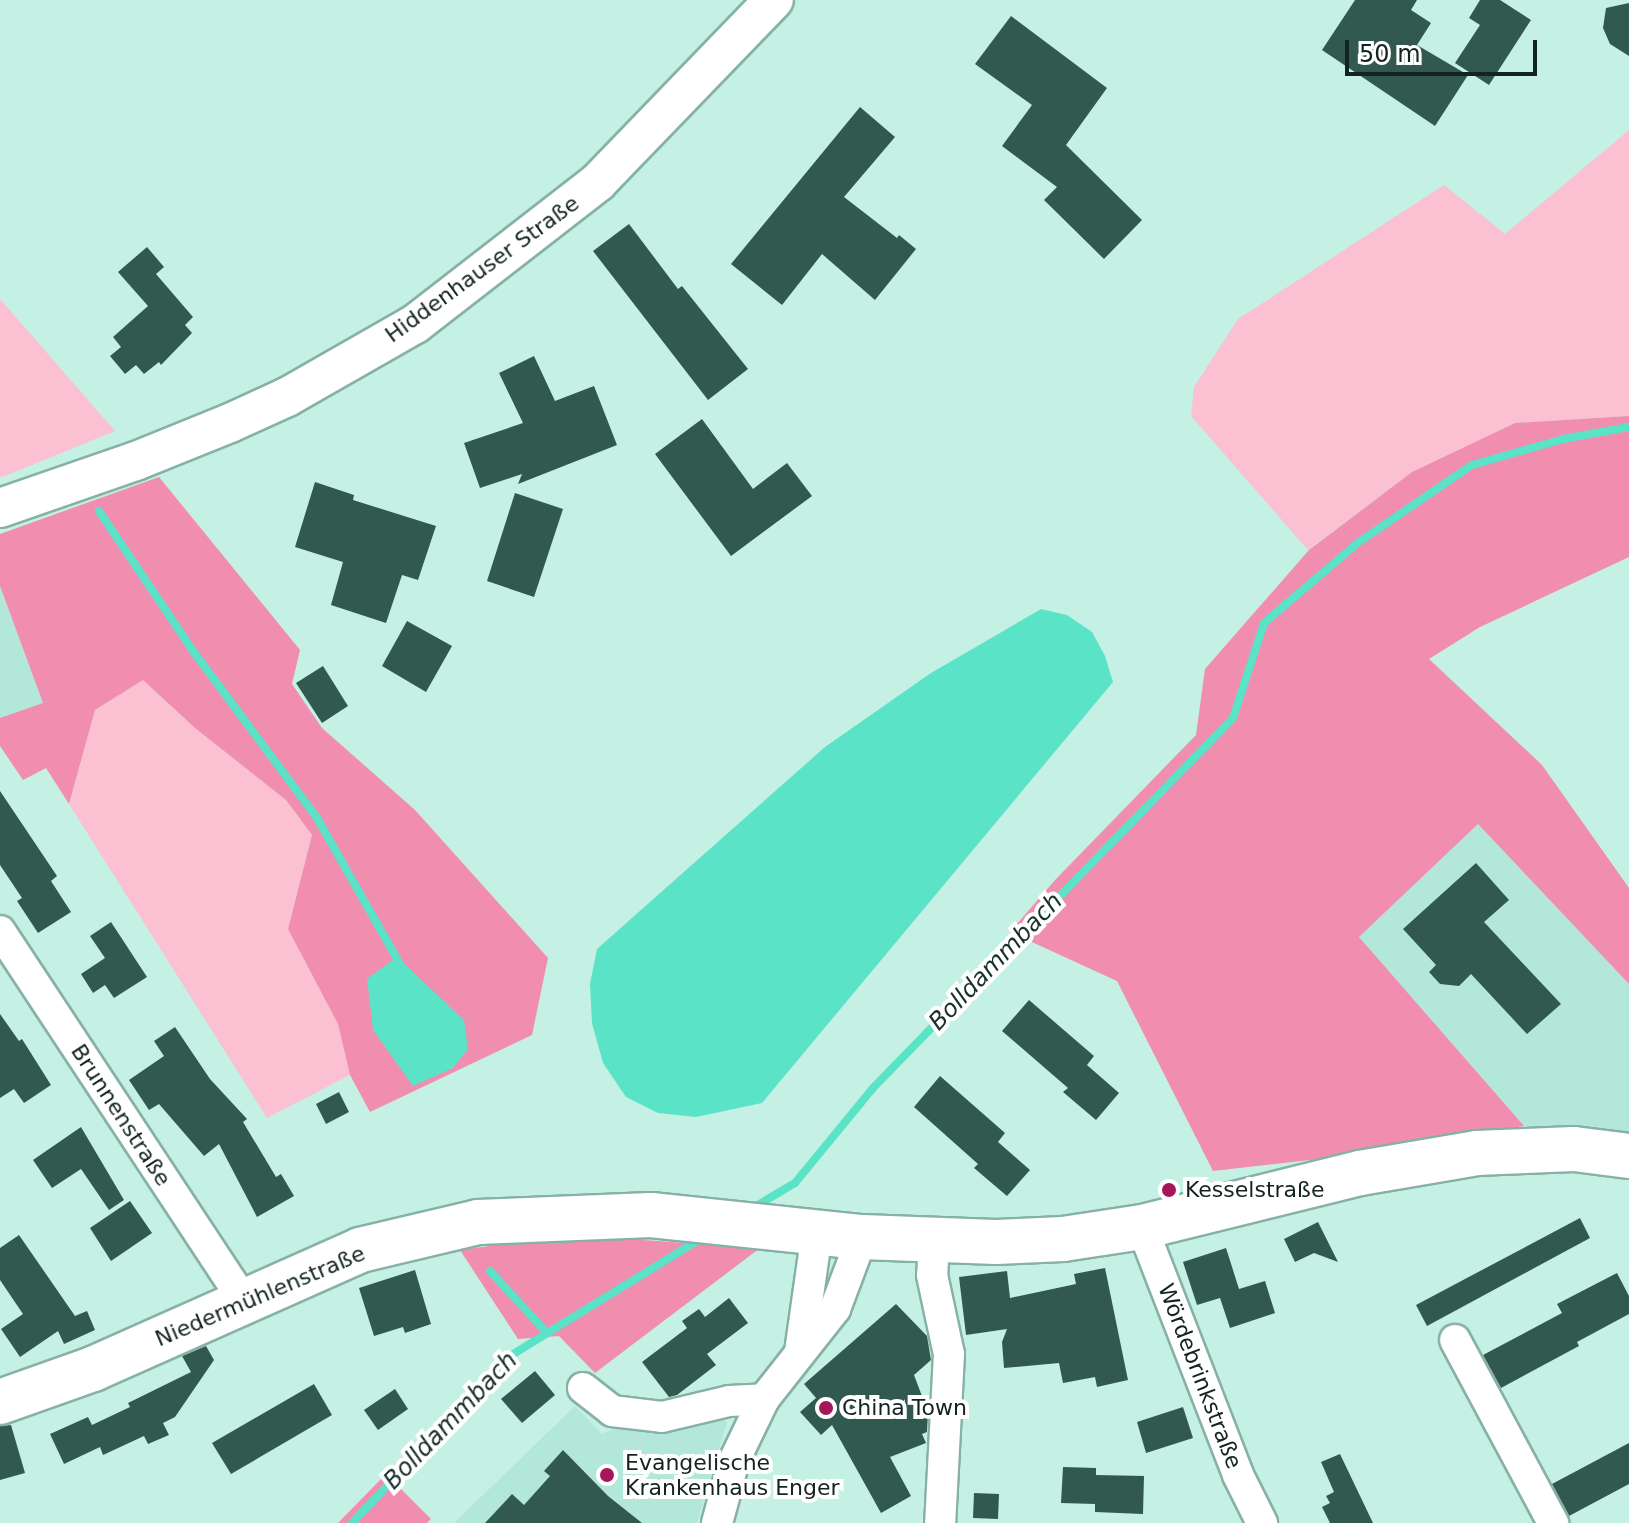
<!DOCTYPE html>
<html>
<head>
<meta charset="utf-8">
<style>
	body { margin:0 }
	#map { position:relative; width:1629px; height:1523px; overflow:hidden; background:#c5f0e4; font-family:"DejaVu Sans",sans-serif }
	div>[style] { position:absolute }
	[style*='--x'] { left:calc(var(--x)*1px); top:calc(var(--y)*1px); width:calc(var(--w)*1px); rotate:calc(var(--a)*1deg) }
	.built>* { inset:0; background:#b2e7d9 }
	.green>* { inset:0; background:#fbc0d2 }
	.forest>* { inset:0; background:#f18dae }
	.water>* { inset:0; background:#5ae3c7 }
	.stream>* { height:8px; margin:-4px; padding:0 4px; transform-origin:4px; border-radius:4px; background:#5ae3c7 }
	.building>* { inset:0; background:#325950 }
	.roads { filter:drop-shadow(2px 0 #87b1a6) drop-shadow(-2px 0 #87b1a6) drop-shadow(0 2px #87b1a6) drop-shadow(0 -2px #87b1a6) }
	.minor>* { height:30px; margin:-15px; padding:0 15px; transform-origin:15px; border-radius:15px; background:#fff }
	.tertiary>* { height:38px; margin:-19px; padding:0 19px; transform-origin:19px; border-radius:19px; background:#fff }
	.secondary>* { height:44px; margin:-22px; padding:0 22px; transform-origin:22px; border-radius:22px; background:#fff }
	.dots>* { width:22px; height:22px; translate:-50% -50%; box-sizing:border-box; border:4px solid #fff; border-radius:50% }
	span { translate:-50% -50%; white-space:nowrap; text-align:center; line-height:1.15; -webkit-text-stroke:8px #fff; paint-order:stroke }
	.street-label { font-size:22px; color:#132420 }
	.poi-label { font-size:22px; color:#132420 }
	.left { translate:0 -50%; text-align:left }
	.water-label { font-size:24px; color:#19302b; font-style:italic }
	.scale { position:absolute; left:1345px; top:40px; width:192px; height:36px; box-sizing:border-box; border:4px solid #132420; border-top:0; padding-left:10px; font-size:24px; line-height:28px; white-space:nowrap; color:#132420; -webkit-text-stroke:6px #fff; paint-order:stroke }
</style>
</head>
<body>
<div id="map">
	<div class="built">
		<div style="clip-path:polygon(0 586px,43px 703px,0 718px)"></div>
		<div style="clip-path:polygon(1478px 824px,1629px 984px,1629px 1139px,1524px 1126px,1359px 937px)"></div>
		<div style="clip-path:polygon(575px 1406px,602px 1434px,627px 1423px,719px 1418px,727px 1422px,697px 1523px,454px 1523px)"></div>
	</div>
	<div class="green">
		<div style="clip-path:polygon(1629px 130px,1629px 416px,1515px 423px,1412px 472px,1308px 550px,1191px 416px,1194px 387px,1238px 319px,1444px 185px,1505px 234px)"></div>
		<div style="clip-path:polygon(0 299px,115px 431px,0 478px)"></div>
		<div style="clip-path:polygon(143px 680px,195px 728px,286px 800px,312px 835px,288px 929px,338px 1024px,350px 1075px,267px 1118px,69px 804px,95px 710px)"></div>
	</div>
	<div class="forest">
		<div style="clip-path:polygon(1629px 416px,1629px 557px,1480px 627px,1429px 659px,1542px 765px,1629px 888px,1629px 984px,1478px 824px,1359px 937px,1524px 1126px,1319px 1159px,1213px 1171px,1117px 981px,1010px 932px,1056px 879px,1196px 735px,1205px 669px,1309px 550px,1412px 472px,1515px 423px)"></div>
		<div style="clip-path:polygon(159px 477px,300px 650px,292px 684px,322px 728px,415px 810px,548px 958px,532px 1035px,370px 1112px,350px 1075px,338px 1024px,288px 929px,312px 835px,286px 800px,195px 728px,143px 680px,95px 710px,69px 804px,46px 768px,23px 780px,0 746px,0 718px,43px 703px,0 586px,0 534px)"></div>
		<div style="clip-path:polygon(540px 1239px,628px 1239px,760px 1248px,595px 1373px,559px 1336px,518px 1339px,460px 1250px)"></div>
		<div style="clip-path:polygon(386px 1474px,431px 1519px,427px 1523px,338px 1523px)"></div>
	</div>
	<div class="water">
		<div style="clip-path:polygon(1041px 609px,1067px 615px,1092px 632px,1105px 656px,1113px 682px,762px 1103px,696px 1117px,658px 1113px,626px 1097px,603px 1063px,592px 1023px,590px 984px,597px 949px,825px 747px,931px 673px)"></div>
		<div style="clip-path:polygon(397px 957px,464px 1020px,468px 1049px,453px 1068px,413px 1086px,373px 1030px,367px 979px)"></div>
	</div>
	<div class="stream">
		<div style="--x:99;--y:511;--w:169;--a:56.1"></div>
		<div style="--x:193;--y:651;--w:208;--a:53.4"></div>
		<div style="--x:317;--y:818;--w:170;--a:60.4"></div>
		<div style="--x:751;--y:1209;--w:51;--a:-30.6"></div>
		<div style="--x:795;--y:1183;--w:123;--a:-50.6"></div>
		<div style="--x:873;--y:1088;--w:516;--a:-45.78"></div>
		<div style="--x:1233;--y:718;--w:100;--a:-71.9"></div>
		<div style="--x:1264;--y:623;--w:125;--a:-40.5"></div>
		<div style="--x:1359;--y:542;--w:137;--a:-34.3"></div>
		<div style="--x:1472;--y:465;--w:95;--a:-15.9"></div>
		<div style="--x:1563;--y:439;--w:67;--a:-10.3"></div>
		<div style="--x:490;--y:1271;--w:84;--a:47.4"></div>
		<div style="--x:352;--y:1523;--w:230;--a:-46.6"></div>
		<div style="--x:510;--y:1356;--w:225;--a:-31.6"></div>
	</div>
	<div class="building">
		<div style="clip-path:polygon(1355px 0,1417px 0,1411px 10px,1431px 23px,1417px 45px,1468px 75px,1435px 126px,1322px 50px)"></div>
		<div style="clip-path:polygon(1480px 0,1500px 0,1531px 20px,1489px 85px,1455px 63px,1480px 25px,1469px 18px)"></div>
		<div style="clip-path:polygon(1629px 3px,1629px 56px,1610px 44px,1603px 28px,1606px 8px)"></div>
		<div style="clip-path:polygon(1011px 16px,1107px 88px,1066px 145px,1142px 220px,1104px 259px,1044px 200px,1057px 187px,1002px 146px,1032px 105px,975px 64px)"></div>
		<div style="clip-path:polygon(860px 107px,895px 137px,844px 197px,897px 238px,899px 235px,916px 249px,875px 300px,822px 254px,782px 305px,731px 264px)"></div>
		<div style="clip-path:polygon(629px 224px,678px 289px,682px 286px,748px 369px,708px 400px,593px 251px)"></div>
		<div style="clip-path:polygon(147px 247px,164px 267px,156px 274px,193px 317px,185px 325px,192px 333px,161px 365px,159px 362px,144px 374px,136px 365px,125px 374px,110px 356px,121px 347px,113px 337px,148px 306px,118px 272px)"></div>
		<div style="clip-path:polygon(534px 356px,555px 401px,594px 386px,617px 445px,518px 484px,522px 474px,480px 488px,464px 443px,523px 423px,499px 373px)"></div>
		<div style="clip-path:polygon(702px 419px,753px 489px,787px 463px,812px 496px,731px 556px,655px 454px)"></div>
		<div style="clip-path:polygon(315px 482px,354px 495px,353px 500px,436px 526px,418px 580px,402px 575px,386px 623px,331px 605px,343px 562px,295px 547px)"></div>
		<div style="clip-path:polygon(515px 493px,563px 509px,534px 597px,487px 581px)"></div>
		<div style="clip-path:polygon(407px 621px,452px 646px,426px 692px,382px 666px)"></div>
		<div style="clip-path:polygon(323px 666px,348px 706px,322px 723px,296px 683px)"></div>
		<div style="clip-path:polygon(0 791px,57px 876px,51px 881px,71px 912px,38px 933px,17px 901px,22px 898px,0 865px)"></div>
		<div style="clip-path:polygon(1476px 863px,1509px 900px,1484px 922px,1561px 1004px,1527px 1034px,1471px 974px,1459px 986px,1440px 984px,1429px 972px,1436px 965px,1403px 929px)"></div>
		<div style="clip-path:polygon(111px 922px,147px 977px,114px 998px,105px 985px,93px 993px,81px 974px,105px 958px,90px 936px)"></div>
		<div style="clip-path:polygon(1029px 1000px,1094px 1056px,1087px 1065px,1119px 1093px,1096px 1120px,1063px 1092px,1068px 1088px,1002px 1031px)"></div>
		<div style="clip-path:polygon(0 1014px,19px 1041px,22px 1039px,51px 1085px,24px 1103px,14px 1089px,0 1098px)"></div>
		<div style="clip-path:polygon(175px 1027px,210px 1079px,247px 1119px,243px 1122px,276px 1177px,281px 1174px,294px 1196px,257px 1217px,219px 1144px,204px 1156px,159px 1104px,149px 1110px,129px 1080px,164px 1056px,154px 1041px)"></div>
		<div style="clip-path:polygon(940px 1076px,1005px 1133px,998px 1142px,1030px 1170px,1007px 1196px,974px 1168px,978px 1164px,914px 1107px)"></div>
		<div style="clip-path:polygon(339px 1092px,349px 1112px,326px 1124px,316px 1104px)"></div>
		<div style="clip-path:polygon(81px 1127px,124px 1200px,109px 1210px,81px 1169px,52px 1188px,33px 1160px)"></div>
		<div style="clip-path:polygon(130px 1201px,152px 1233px,111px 1261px,90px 1228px)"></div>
		<div style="clip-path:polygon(1580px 1218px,1590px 1238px,1427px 1326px,1416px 1305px)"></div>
		<div style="clip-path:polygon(1318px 1222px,1338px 1262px,1314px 1253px,1295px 1262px,1284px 1239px)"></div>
		<div style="clip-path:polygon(19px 1235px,75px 1316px,87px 1311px,95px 1330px,64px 1344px,58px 1331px,20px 1357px,1px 1329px,23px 1314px,0 1280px,0 1248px)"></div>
		<div style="clip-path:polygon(1226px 1248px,1239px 1289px,1265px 1281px,1275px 1313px,1230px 1328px,1220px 1298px,1197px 1305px,1183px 1262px)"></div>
		<div style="clip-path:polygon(1105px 1268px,1128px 1380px,1097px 1387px,1095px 1377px,1063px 1383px,1059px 1363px,1004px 1368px,1002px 1342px,1007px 1329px,966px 1335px,959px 1277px,1007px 1271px,1010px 1298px,1076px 1284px,1074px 1274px)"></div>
		<div style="clip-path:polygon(415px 1270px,431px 1324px,405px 1333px,403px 1327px,374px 1336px,359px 1288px)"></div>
		<div style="clip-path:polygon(1617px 1273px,1629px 1296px,1629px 1314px,1577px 1342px,1579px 1346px,1501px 1388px,1483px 1355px,1562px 1313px,1557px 1304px)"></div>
		<div style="clip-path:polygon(729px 1298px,748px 1323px,707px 1354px,716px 1365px,677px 1395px,669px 1397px,642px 1362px,687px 1328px,682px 1321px,699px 1309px,705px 1317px)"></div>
		<div style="clip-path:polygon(896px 1304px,927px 1336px,931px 1360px,914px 1375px,928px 1412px,927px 1432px,922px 1434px,926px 1443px,890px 1457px,911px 1496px,881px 1513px,832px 1425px,821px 1435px,800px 1412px,816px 1398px,804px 1384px)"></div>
		<div style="clip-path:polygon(206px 1346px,214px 1360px,175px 1417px,163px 1423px,169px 1435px,148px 1444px,144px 1436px,103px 1455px,100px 1447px,64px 1464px,50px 1434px,88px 1417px,92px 1425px,130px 1407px,128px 1403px,191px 1372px,182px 1356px)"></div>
		<div style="clip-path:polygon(535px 1371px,555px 1395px,522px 1423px,501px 1399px)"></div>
		<div style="clip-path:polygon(314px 1384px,332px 1415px,231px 1474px,212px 1443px)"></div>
		<div style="clip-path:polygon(395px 1389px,408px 1409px,378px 1430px,364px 1410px)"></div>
		<div style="clip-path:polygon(1183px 1407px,1193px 1438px,1146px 1453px,1137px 1422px)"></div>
		<div style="clip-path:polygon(11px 1425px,25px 1473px,0 1480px,0 1426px)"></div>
		<div style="clip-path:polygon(1629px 1443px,1629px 1484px,1569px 1516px,1552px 1484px)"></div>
		<div style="clip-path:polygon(563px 1450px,608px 1496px,642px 1523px,485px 1523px,512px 1494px,524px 1505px,550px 1476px,544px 1471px)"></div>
		<div style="clip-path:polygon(1340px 1454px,1373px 1523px,1330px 1523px,1322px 1507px,1330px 1503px,1326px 1496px,1334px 1492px,1321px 1462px)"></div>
		<div style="clip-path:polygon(1063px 1467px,1096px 1468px,1096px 1475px,1144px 1476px,1143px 1514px,1095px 1512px,1095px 1504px,1061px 1503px)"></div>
		<div style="clip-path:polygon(974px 1493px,999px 1494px,998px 1519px,973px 1518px)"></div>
	</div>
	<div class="roads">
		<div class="minor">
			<div style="--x:0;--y:931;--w:442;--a:56.6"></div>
			<div style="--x:1142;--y:1227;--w:266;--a:68.8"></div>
			<div style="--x:1238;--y:1475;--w:54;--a:63.4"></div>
			<div style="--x:934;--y:1241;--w:34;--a:93"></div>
			<div style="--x:932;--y:1275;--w:81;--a:77.9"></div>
			<div style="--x:949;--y:1354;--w:169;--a:93"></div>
			<div style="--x:1455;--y:1340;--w:208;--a:61.8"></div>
			<div style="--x:800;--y:1352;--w:121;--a:-81.9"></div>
			<div style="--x:583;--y:1388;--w:37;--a:38"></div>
			<div style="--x:612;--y:1411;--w:50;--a:6.8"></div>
			<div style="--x:662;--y:1417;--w:69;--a:-13.4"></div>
			<div style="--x:729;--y:1401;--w:35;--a:-3"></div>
			<div style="--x:717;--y:1523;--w:64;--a:-74.7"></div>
			<div style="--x:734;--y:1461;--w:69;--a:-64.2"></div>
			<div style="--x:764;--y:1399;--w:115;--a:-51.7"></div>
			<div style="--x:835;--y:1309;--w:77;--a:-69.4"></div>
		</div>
		<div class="tertiary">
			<div style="--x:0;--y:508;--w:144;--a:-19.1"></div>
			<div style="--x:136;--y:461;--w:101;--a:-22"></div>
			<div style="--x:230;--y:423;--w:63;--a:-24.5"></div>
			<div style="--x:287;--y:397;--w:147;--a:-29.7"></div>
			<div style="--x:415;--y:324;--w:232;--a:-37.8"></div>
			<div style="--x:598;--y:182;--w:253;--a:-46"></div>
		</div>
		<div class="secondary">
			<div style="--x:0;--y:1402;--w:99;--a:-19.5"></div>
			<div style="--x:93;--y:1369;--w:292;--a:-24"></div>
			<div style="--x:360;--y:1250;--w:121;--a:-13.3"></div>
			<div style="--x:478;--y:1222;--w:173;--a:-2.3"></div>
			<div style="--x:651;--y:1215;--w:212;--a:6"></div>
			<div style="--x:862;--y:1237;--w:134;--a:2.1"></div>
			<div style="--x:996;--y:1242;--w:67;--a:-2.6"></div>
			<div style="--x:1063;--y:1239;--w:80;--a:-8.6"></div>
			<div style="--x:1142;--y:1227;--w:225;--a:-13.9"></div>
			<div style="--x:1360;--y:1173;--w:119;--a:-9.7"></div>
			<div style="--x:1477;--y:1153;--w:97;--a:-2.4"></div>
			<div style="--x:1574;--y:1149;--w:55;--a:7.3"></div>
		</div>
	</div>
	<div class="dots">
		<div style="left:1169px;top:1190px;background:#a5175a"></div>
		<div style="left:826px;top:1408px;background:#a5175a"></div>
		<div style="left:607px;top:1475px;background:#a5175a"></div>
	</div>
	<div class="street-label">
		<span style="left:482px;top:269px;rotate:-36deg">Hiddenhauser Straße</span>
		<span style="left:121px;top:1115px;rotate:57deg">Brunnenstraße</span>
		<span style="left:260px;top:1296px;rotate:-23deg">Niedermühlenstraße</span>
		<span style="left:1200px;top:1376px;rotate:69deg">Wördebrinkstraße</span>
	</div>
	<div class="poi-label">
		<span class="left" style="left:1185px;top:1190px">Kesselstraße</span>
		<span class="left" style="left:842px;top:1408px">China Town</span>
		<span class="left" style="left:625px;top:1475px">Evangelische<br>Krankenhaus Enger</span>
	</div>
	<div class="water-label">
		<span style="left:996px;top:962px;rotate:-46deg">Bolldammbach</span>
		<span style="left:451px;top:1421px;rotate:-46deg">Bolldammbach</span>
	</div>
	<div class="scale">50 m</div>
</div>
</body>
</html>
